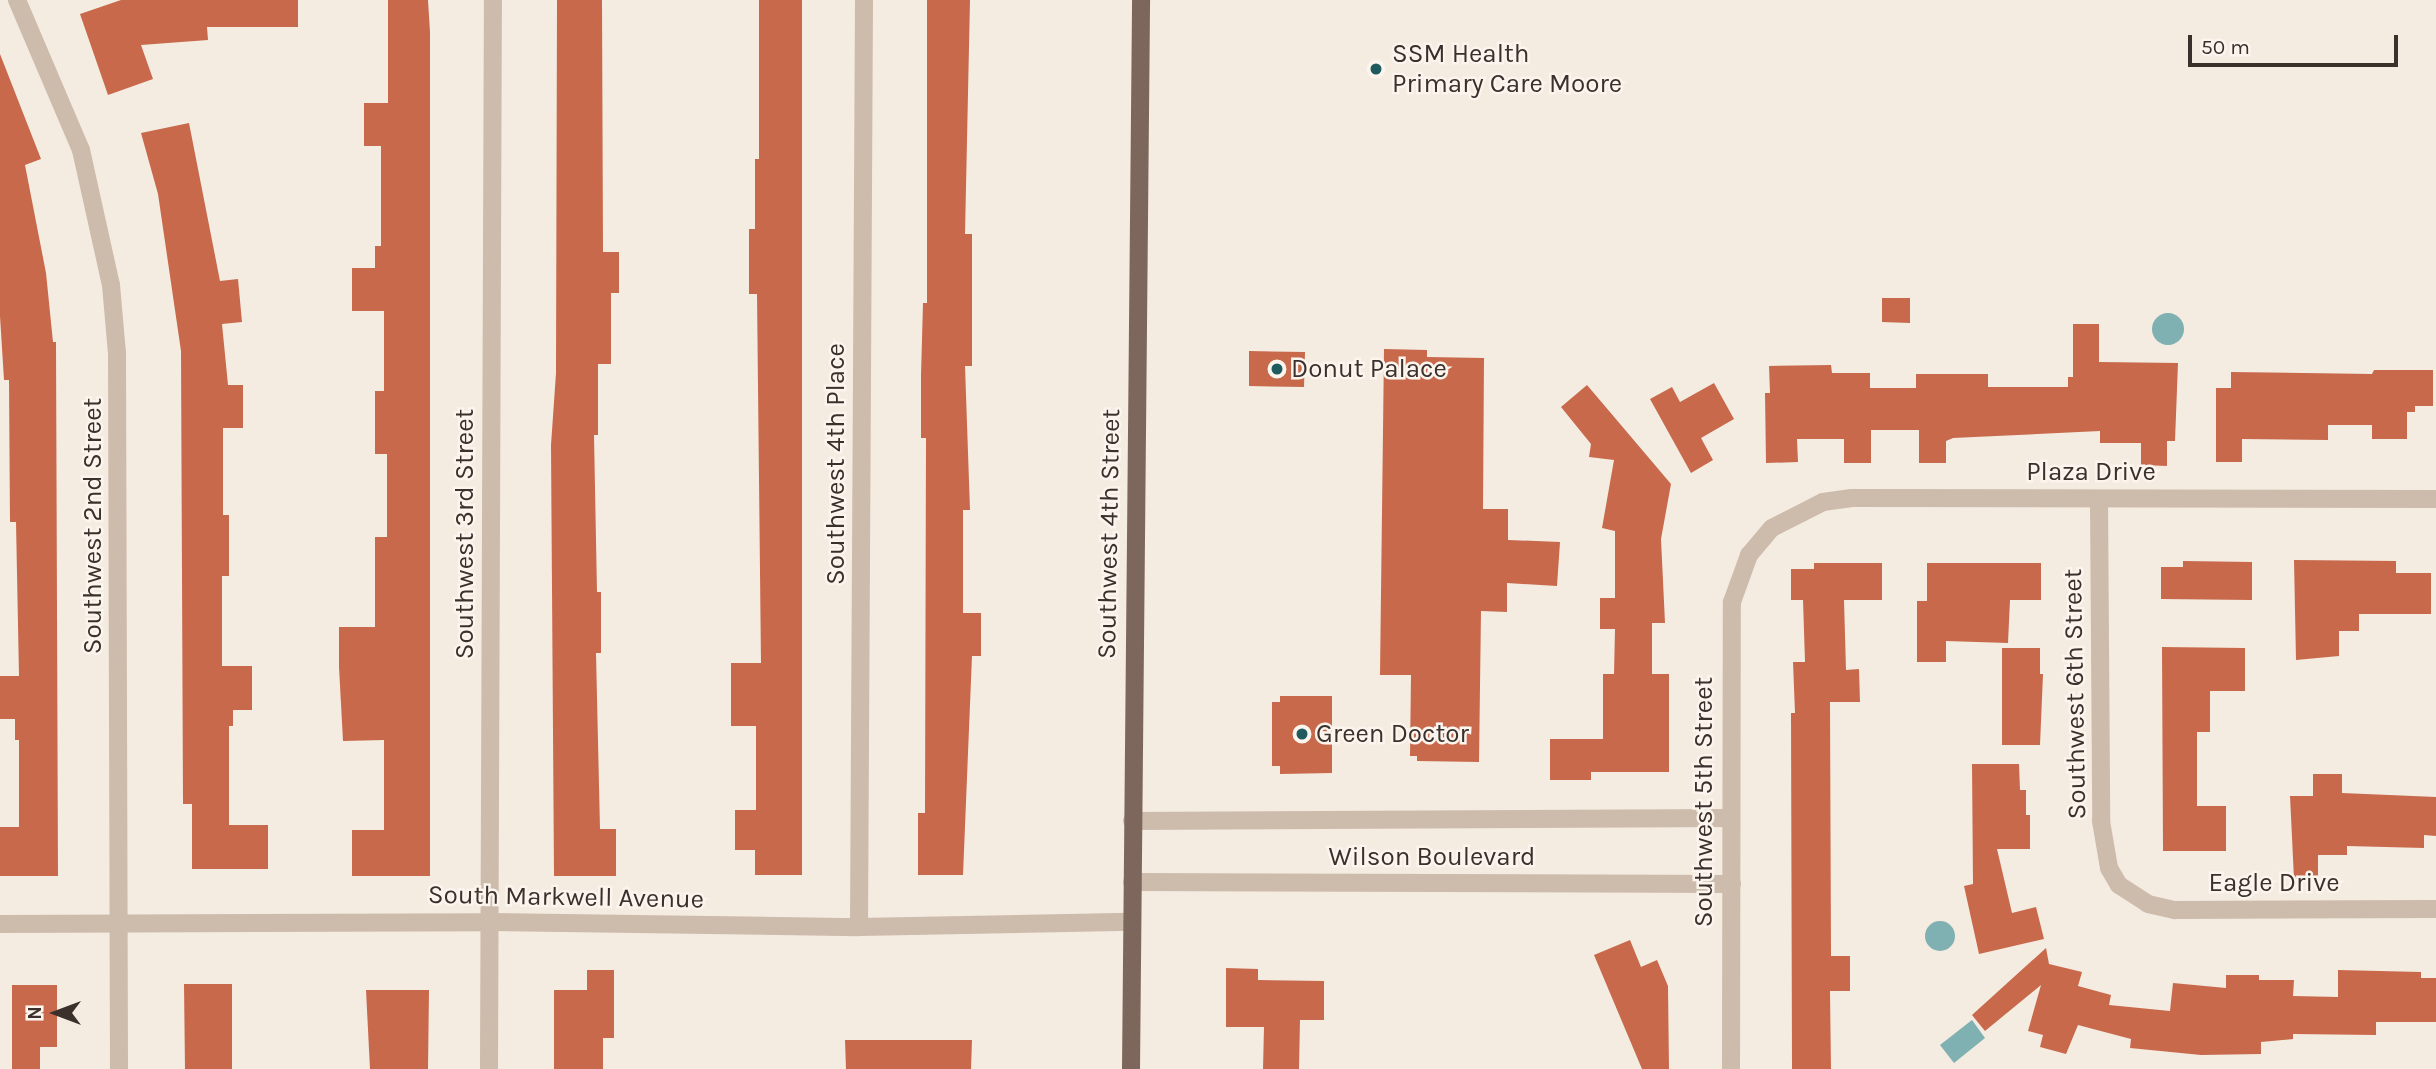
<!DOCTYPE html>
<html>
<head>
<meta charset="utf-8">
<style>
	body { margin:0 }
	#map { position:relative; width:2436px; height:1069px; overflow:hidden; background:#f4ebe1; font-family:Karla,sans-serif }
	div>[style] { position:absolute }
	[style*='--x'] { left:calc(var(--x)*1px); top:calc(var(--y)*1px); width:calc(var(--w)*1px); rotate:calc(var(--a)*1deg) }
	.water>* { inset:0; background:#7fb0b2 }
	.round { border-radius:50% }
	.building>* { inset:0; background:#c8694b }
	.minor>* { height:18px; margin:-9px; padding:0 9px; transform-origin:9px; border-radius:9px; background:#cdbbac }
	.major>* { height:18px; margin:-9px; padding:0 9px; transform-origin:9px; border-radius:9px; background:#7d675c }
	.dots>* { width:19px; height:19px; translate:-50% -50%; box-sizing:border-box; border:4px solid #fbf5ee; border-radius:50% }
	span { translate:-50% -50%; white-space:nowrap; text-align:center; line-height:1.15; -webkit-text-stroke:5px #fbf5ee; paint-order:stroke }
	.poi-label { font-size:26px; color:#3b302b }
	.left { translate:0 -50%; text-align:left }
	.street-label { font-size:26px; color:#3b302b }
	.north { position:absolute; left:21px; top:978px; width:70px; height:70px; -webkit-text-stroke:5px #fbf5ee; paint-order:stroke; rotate:270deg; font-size:19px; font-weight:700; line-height:28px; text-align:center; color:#3b302b }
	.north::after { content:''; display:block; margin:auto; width:24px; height:32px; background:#3b302b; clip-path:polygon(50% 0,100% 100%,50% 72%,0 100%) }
	.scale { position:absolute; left:2188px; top:35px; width:210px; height:32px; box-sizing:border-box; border:4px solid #3b302b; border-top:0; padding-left:9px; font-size:21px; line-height:24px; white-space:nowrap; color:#3b302b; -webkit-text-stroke:5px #fbf5ee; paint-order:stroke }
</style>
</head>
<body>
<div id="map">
	<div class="water">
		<div class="round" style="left:2152px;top:313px;width:32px;height:32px"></div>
		<div class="round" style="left:1925px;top:921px;width:30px;height:30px"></div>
		<div style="clip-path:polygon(1972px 1020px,1985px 1038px,1954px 1063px,1940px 1045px)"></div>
	</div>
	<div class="building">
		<div style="clip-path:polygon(121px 0,298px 0,298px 27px,207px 27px,208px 40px,141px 45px,153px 79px,108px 95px,80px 14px)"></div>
		<div style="clip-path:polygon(388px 0,428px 0,430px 32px,430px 876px,352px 876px,352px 830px,384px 830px,384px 740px,343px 741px,339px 667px,339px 627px,375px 627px,375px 537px,387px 537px,387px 454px,375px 454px,375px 391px,384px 391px,384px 311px,352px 311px,352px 268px,375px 268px,375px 246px,381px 246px,381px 146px,364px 146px,364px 103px,388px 103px)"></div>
		<div style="clip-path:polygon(557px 0,602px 0,603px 252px,619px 252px,619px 293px,611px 293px,611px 364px,598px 364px,598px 435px,594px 435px,597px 592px,601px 592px,601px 653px,596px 653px,600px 829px,616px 829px,616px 876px,554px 876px,551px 445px,556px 373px)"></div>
		<div style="clip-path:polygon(759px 0,802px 0,802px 875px,755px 875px,755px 850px,735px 850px,735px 810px,756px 810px,756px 726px,731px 726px,731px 663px,761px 663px,757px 294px,749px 294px,749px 229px,755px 229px,755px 159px,759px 159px)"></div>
		<div style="clip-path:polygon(927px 0,970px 0,965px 234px,972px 234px,972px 366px,965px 366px,970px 510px,963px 510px,963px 613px,981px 613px,981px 656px,972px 656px,963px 875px,918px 875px,918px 813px,925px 813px,926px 438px,921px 438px,921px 375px,923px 303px,927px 303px)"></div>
		<div style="clip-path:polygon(0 54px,41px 159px,25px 165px,46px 273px,53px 342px,56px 342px,58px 876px,0 876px,0 827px,19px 827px,19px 740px,15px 740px,15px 719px,0 719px,0 676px,19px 676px,16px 522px,10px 522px,9px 380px,4px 380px,0 316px)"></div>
		<div style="clip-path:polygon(189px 123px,220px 281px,238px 279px,242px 322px,222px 324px,228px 385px,243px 385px,243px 428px,223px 428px,223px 515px,229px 515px,229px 576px,222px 576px,222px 666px,252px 666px,252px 710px,233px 710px,233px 726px,229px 726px,229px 825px,268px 825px,268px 869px,192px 869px,192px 804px,183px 804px,181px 351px,158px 194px,141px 133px)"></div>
		<div style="clip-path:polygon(1882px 298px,1910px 298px,1910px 323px,1882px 322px)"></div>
		<div style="clip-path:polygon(2073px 324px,2099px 324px,2099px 362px,2178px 363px,2175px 441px,2167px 441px,2167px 466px,2141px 465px,2141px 443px,2100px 443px,2100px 431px,1953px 438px,1946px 441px,1946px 463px,1919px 463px,1919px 430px,1871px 430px,1871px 463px,1844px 463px,1844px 439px,1797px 439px,1798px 462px,1766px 463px,1765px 393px,1770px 393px,1769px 366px,1831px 365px,1832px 373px,1870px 373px,1870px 388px,1916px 388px,1916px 374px,1988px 374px,1988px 387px,2068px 387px,2068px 377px,2073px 377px)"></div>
		<div style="clip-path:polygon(1384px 349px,1427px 350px,1427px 357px,1484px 358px,1483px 509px,1508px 509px,1508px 540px,1560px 542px,1557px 586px,1507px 583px,1507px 612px,1481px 611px,1479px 762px,1417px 761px,1417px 756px,1410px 756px,1411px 675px,1380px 675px)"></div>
		<div style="clip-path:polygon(1249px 351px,1305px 352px,1304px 387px,1249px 386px)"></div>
		<div style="clip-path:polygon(2374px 370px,2433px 370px,2433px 406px,2415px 406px,2415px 412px,2407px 412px,2407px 439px,2372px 439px,2372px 425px,2328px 425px,2328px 440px,2242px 439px,2242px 462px,2216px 462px,2216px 388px,2231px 388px,2231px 372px,2372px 374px)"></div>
		<div style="clip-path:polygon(1714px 383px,1734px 419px,1701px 438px,1713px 460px,1691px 473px,1650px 399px,1672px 387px,1680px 402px)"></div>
		<div style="clip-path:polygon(1587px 385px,1671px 484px,1661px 539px,1665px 623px,1652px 623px,1652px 674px,1669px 674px,1669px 772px,1591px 772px,1591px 780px,1550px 780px,1550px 739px,1603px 739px,1603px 674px,1614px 674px,1615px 629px,1600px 629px,1600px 598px,1615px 598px,1615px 531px,1602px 528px,1614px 460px,1589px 457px,1591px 444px,1561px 407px)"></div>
		<div style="clip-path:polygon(2294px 560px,2396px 561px,2396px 573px,2431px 573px,2431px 614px,2359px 614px,2359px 631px,2339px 631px,2339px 656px,2296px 660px)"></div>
		<div style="clip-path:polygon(2183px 561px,2252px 562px,2252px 600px,2161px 599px,2161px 567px,2183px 567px)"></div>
		<div style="clip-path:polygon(1814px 563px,1882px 563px,1882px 600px,1844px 600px,1846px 670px,1859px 669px,1860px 702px,1830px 702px,1831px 956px,1850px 956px,1850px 991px,1830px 991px,1831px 1069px,1792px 1069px,1791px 713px,1795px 713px,1793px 662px,1805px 662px,1803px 600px,1791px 600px,1791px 569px,1814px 569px)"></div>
		<div style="clip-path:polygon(1927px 563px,2041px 563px,2041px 600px,2010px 600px,2008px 643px,1946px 641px,1946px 662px,1917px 662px,1917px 601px,1927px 601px)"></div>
		<div style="clip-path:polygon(2162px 647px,2245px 648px,2245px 691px,2210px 691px,2210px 732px,2197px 732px,2197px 806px,2226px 806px,2226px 851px,2163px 851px)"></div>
		<div style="clip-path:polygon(2002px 648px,2040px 648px,2040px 674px,2043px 674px,2040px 745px,2002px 745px)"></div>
		<div style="clip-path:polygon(1280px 696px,1332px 696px,1332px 773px,1280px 774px,1280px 766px,1272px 766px,1272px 702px,1280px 702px)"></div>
		<div style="clip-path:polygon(1972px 764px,2019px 764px,2020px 790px,2026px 790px,2026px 815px,2030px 815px,2030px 849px,1997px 849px,2012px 913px,2036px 907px,2044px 939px,1979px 954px,1964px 886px,1973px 884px)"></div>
		<div style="clip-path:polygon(2313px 774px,2342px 774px,2342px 793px,2436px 797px,2436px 836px,2424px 835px,2424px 848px,2347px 846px,2347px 855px,2318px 855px,2318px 879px,2294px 879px,2290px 796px,2313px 796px)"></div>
		<div style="clip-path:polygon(1630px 940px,1641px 967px,1657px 960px,1668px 986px,1669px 1069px,1642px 1069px,1594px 955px)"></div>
		<div style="clip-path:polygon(2046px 948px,2049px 964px,2082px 972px,2078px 986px,2111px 995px,2109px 1005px,2170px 1011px,2173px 983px,2226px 988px,2226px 975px,2259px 975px,2259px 980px,2294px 980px,2293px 996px,2338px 997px,2338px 970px,2421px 972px,2421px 978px,2436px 978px,2436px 1022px,2376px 1022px,2376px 1035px,2293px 1034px,2293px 1039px,2261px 1042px,2261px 1054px,2201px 1055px,2130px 1048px,2131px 1039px,2078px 1025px,2066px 1054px,2040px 1047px,2043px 1035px,2028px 1031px,2041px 985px,1985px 1031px,1972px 1015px)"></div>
		<div style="clip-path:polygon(1226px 968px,1258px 969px,1258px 980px,1324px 981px,1324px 1020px,1300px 1020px,1299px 1069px,1263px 1069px,1264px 1027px,1226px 1027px)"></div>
		<div style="clip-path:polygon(587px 970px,614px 970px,614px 1038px,603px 1038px,603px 1069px,554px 1069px,554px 990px,587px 990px)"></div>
		<div style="clip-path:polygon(184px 984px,232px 984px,232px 1069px,185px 1069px)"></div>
		<div style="clip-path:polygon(12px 985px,57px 985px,57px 1047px,40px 1047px,40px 1069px,12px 1069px)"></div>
		<div style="clip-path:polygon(366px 990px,429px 990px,428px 1069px,370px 1069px)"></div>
		<div style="clip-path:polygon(845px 1040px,972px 1040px,971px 1069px,846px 1069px)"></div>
	</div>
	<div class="minor">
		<div style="--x:17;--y:0;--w:163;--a:66.9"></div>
		<div style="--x:81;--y:150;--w:138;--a:77.5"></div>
		<div style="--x:111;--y:285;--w:68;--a:85"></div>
		<div style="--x:117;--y:353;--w:716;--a:89.84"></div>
		<div style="--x:2099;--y:499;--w:322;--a:89.6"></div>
		<div style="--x:2101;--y:821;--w:48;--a:80.3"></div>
		<div style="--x:2109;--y:868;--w:20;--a:60"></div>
		<div style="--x:2119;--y:885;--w:35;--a:33"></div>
		<div style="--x:2148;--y:904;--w:28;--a:13"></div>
		<div style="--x:2175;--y:910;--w:261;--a:-0.2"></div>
		<div style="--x:1132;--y:821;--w:599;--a:-0.29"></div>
		<div style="--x:1132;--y:882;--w:600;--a:0.19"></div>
		<div style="--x:0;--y:924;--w:490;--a:-0.2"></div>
		<div style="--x:490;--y:922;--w:369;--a:0.8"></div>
		<div style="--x:859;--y:927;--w:272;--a:-1.1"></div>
		<div style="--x:859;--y:927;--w:927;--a:-89.69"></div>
		<div style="--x:489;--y:1069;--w:1069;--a:-89.79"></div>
		<div style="--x:1731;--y:1069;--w:467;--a:-89.9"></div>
		<div style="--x:1732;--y:602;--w:50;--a:-70.1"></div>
		<div style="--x:1749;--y:555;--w:35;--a:-50"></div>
		<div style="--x:1772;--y:528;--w:57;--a:-27"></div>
		<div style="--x:1823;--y:502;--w:29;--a:-8"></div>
		<div style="--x:1852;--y:498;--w:584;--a:0.1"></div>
	</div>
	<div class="major">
		<div style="--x:1131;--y:1069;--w:1069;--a:-89.46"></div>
	</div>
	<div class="dots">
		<div style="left:1376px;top:69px;background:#1f5a5e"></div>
		<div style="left:1277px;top:369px;background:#1f5a5e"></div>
		<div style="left:1302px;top:734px;background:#1f5a5e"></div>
	</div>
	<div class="poi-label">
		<span class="left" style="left:1392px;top:69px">SSM Health<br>Primary Care Moore</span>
		<span class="left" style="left:1291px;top:369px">Donut Palace</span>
		<span class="left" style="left:1316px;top:734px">Green Doctor</span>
	</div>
	<div class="street-label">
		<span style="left:836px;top:464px;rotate:-90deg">Southwest 4th Place</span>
		<span style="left:2091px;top:472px">Plaza Drive</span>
		<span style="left:93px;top:526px;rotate:-90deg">Southwest 2nd Street</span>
		<span style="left:465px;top:534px;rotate:-90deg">Southwest 3rd Street</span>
		<span style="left:1109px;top:534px;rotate:-89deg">Southwest 4th Street</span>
		<span style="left:2075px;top:694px;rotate:-91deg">Southwest 6th Street</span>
		<span style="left:1704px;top:802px;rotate:-90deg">Southwest 5th Street</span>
		<span style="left:1432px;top:857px">Wilson Boulevard</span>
		<span style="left:2274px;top:883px">Eagle Drive</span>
		<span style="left:566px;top:897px;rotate:1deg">South Markwell Avenue</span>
	</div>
	<div class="north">N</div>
	<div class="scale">50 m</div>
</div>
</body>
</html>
